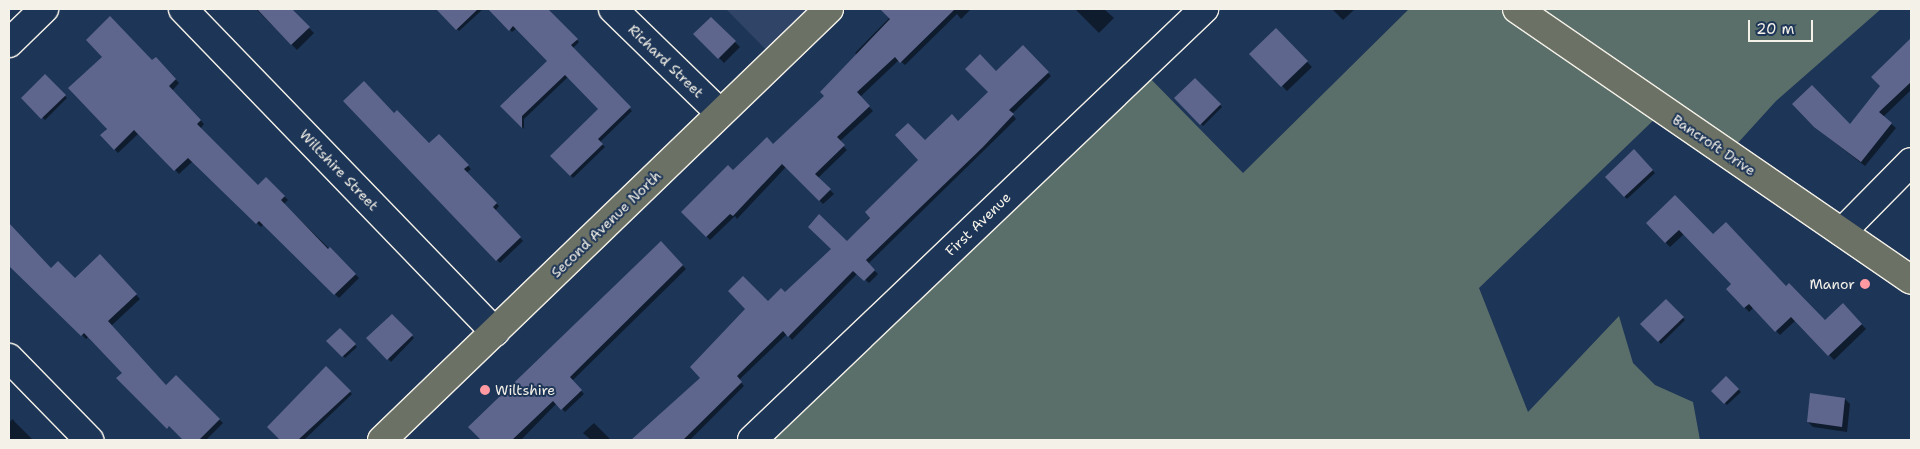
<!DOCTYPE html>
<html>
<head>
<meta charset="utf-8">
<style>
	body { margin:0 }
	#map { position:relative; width:1920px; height:449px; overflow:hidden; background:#1d3557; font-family:"Shantell Sans",sans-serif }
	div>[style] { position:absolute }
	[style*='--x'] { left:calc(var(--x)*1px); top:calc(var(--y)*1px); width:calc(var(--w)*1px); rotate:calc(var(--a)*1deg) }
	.built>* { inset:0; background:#304468 }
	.green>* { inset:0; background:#5b6f6a }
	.shadow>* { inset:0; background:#0007 }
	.building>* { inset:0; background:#5e668e }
	.roads { filter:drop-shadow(1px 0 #f4f1e8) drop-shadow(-1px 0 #f4f1e8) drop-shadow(0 1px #f4f1e8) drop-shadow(0 -1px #f4f1e8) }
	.minor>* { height:28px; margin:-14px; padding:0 14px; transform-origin:14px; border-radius:14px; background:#1d3557 }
	.major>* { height:28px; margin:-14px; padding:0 14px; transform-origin:14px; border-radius:14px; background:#6b7165 }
	.dots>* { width:14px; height:14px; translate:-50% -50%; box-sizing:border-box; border:2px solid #1d3557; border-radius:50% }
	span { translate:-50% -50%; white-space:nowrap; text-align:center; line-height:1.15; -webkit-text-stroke:4px #1d3557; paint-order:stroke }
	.street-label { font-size:14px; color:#f4f1e8 }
	.poi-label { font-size:14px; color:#f4f1e8 }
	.right { translate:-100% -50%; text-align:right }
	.left { translate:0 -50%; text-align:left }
	.frame { position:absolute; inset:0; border:10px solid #f4f1e8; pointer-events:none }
	.scale { position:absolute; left:1748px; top:20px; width:65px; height:22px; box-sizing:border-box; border:2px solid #f4f1e8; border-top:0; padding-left:6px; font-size:15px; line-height:18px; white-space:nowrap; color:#f4f1e8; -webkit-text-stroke:4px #1d3557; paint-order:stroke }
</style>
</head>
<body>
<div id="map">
	<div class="built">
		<div style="clip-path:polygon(726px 9px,826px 9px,774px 58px)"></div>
	</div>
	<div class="green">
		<div style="clip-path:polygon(1409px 9px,1881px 9px,1776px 101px,1726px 156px,1661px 113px,1479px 288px,1528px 412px,1619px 316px,1633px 363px,1655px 385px,1693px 402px,1700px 440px,754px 440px,1142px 70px,1243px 173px)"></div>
	</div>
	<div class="shadow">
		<div style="clip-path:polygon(256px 9px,290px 9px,314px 33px,297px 50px)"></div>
		<div style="clip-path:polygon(437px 9px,483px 9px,459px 31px)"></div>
		<div style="clip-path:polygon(490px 9px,532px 9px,547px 25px,555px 17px,579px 42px,572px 49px,632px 111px,600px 142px,605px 147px,573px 178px,552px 156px,599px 109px,568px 77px,524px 119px,524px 129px,502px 106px,549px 61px,517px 28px,512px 32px)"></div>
		<div style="clip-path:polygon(898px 9px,971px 9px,961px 19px,957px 14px,905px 65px,899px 60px,860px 97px,873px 111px,839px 142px,847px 150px,818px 178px,834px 194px,823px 204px,786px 167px,737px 219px,735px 216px,710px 240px,682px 212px,733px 171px,773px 146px,825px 97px,859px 57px,855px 53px)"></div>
		<div style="clip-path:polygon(1075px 9px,1104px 9px,1114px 18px,1099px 33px)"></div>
		<div style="clip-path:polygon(1332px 9px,1355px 9px,1343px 20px)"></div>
		<div style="clip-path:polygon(711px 18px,740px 47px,724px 63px,695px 34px)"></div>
		<div style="clip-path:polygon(1276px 30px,1312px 67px,1287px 91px,1251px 54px)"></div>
		<div style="clip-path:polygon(1023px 46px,1051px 76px,1012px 114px,1016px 119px,868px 264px,878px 274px,869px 283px,858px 273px,792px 340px,787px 334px,739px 380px,744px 386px,690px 440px,633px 440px,701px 378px,768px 302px,785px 294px,847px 243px,920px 160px,925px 142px,958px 123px,989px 92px,996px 72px)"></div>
		<div style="clip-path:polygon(1905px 46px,1911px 52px,1911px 90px,1883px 117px,1896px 128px,1865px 166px,1820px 131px,1850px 126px,1881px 86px)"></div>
		<div style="clip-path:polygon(156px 59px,179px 83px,172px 91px,204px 124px,200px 129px,258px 187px,266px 178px,288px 200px,284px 204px,359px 278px,339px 298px,264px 224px,261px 227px,193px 161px,179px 174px,139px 133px,118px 153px,102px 135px)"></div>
		<div style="clip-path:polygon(45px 76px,67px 98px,45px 120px,23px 98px)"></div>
		<div style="clip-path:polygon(1195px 80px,1222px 107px,1203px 126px,1176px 98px)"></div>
		<div style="clip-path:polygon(345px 101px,394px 115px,429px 145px,439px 136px,471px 169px,466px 173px,499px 206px,495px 211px,523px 241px,500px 263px)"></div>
		<div style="clip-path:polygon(1634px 151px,1655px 173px,1627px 199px,1606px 177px)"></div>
		<div style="clip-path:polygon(1647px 223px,1713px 236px,1786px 288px,1825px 322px,1843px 305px,1866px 329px,1834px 360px,1796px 320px,1780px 335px,1754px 307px,1749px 312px,1728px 289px,1733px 284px,1684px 234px,1670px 247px)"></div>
		<div style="clip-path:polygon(9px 226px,51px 270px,75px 280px,100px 255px,140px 299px,111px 326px,166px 386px,176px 377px,223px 423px,206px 440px,184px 440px,118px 378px,124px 373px,89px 336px,86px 339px,9px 264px)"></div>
		<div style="clip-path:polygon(661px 242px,686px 269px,572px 381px,584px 394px,565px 412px,557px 403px,521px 440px,483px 440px,470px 427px)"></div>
		<div style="clip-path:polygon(1666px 301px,1685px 320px,1661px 344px,1642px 324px)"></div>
		<div style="clip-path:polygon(392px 315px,414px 338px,391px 362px,368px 338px)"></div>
		<div style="clip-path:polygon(340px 329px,357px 347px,345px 358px,328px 341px)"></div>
		<div style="clip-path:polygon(326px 367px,352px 394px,304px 440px,281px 440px,268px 427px)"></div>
		<div style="clip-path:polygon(1726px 377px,1741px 392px,1727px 405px,1712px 391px)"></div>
		<div style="clip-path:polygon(1845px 399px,1850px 404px,1847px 432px,1813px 427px,1808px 422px)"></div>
		<div style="clip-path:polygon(13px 419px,15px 422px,33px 440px,9px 440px,9px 422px)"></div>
		<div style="clip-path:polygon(594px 423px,611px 440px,591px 440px,583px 433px)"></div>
	</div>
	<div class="building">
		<div style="clip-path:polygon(257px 9px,292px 9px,310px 27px,291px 45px)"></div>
		<div style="clip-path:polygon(436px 9px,478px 9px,456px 30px)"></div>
		<div style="clip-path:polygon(488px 9px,548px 9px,578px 39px,571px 45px,631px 107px,598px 139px,603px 144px,570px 176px,550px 156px,598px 109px,565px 75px,522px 116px,522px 128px,500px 106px,547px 61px,513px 26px,509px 31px)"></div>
		<div style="clip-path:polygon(880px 9px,955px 9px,900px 63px,895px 57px,857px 92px,870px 106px,837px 137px,845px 145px,815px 174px,831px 189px,819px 201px,782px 164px,733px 216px,730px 214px,706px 237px,681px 212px,728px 165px,733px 170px,767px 137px,773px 144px,824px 96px,820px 92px,890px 19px)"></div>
		<div style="clip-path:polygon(110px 16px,152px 60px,156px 57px,176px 79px,169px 86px,201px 120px,197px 124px,258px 185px,266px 177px,285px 196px,281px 200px,328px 249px,330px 247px,356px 274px,334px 295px,259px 221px,256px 224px,188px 158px,174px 171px,134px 130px,114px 150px,100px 135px,107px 129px,68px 88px,102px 57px,86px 40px)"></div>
		<div style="clip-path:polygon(711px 17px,736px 41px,718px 59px,693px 34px)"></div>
		<div style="clip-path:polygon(1276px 28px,1308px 61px,1281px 87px,1249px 54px)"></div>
		<div style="clip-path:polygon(1911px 38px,1911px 82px,1879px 112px,1892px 123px,1861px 162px,1814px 127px,1792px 104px,1812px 85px,1850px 124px,1880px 86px,1871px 77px)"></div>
		<div style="clip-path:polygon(1023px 45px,1049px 72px,1009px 110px,1014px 114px,983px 147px,866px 260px,875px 270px,864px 281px,853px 271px,788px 337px,783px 331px,737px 376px,742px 382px,683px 440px,631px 440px,700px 378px,690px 367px,745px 309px,728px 291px,743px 276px,768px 301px,781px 288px,785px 292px,831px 249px,808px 227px,819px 214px,847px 241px,870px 218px,865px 212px,918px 160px,895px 135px,908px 123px,925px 140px,952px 114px,958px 121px,988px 92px,965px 69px,980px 54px,996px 71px)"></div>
		<div style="clip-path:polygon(45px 74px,66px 95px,41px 119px,21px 98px)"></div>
		<div style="clip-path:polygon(1195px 78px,1221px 104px,1200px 125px,1174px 98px)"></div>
		<div style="clip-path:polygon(364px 81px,394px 113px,397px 110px,429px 143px,439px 134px,469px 165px,464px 169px,497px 203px,493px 207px,521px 237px,496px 261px,343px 101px)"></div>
		<div style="clip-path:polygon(1634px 149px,1653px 170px,1624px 197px,1605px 177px)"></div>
		<div style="clip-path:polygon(1675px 195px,1713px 234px,1726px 222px,1786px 286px,1789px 283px,1825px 320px,1843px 303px,1862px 324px,1828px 356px,1791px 317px,1775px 332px,1749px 304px,1744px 308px,1726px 289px,1731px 284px,1679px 230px,1665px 243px,1646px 223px)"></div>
		<div style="clip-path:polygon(9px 223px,51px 268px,58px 261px,75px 278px,100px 254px,137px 294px,108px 321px,166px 385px,176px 375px,220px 419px,199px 440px,183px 440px,169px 426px,167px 429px,116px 378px,122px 373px,84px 333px,81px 336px,9px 266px)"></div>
		<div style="clip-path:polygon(661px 241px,683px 265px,570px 377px,582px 390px,561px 410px,553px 401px,512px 440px,481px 440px,468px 427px)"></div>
		<div style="clip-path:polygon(1666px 299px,1684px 317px,1658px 342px,1640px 324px)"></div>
		<div style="clip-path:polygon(392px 314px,413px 335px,387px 360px,366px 338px)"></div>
		<div style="clip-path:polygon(340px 328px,356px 344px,342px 357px,326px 341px)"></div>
		<div style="clip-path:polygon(326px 366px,351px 391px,298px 440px,280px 440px,267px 427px)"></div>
		<div style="clip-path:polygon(1726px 376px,1739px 389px,1724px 404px,1711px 391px)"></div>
		<div style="clip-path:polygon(1810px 393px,1845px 398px,1842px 427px,1807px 422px)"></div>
	</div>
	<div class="roads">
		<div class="minor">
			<div style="--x:183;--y:9;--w:449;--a:46"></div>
			<div style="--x:613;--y:9;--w:149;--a:44.2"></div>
			<div style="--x:9;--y:43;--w:49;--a:-44.2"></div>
			<div style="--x:1842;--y:232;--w:98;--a:-45.4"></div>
			<div style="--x:9;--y:358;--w:115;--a:45.7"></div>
			<div style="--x:752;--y:440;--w:625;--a:-43.64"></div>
		</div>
		<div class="major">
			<div style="--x:1517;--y:9;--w:478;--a:34.5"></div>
			<div style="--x:382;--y:440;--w:621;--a:-43.96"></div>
		</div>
	</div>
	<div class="dots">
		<div style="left:1865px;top:284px;background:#ff9aa2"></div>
		<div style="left:485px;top:390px;background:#ff9aa2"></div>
	</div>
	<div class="street-label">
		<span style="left:666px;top:61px;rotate:44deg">Richard Street</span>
		<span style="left:1714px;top:145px;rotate:34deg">Bancroft Drive</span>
		<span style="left:339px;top:170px;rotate:46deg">Wiltshire Street</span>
		<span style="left:606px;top:224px;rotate:-44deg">Second Avenue North</span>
		<span style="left:978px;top:224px;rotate:-44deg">First Avenue</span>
	</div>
	<div class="poi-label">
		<span class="right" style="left:1855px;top:284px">Manor</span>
		<span class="left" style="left:495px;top:390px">Wiltshire</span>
	</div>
	<div class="frame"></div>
	<div class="scale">20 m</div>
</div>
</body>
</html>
